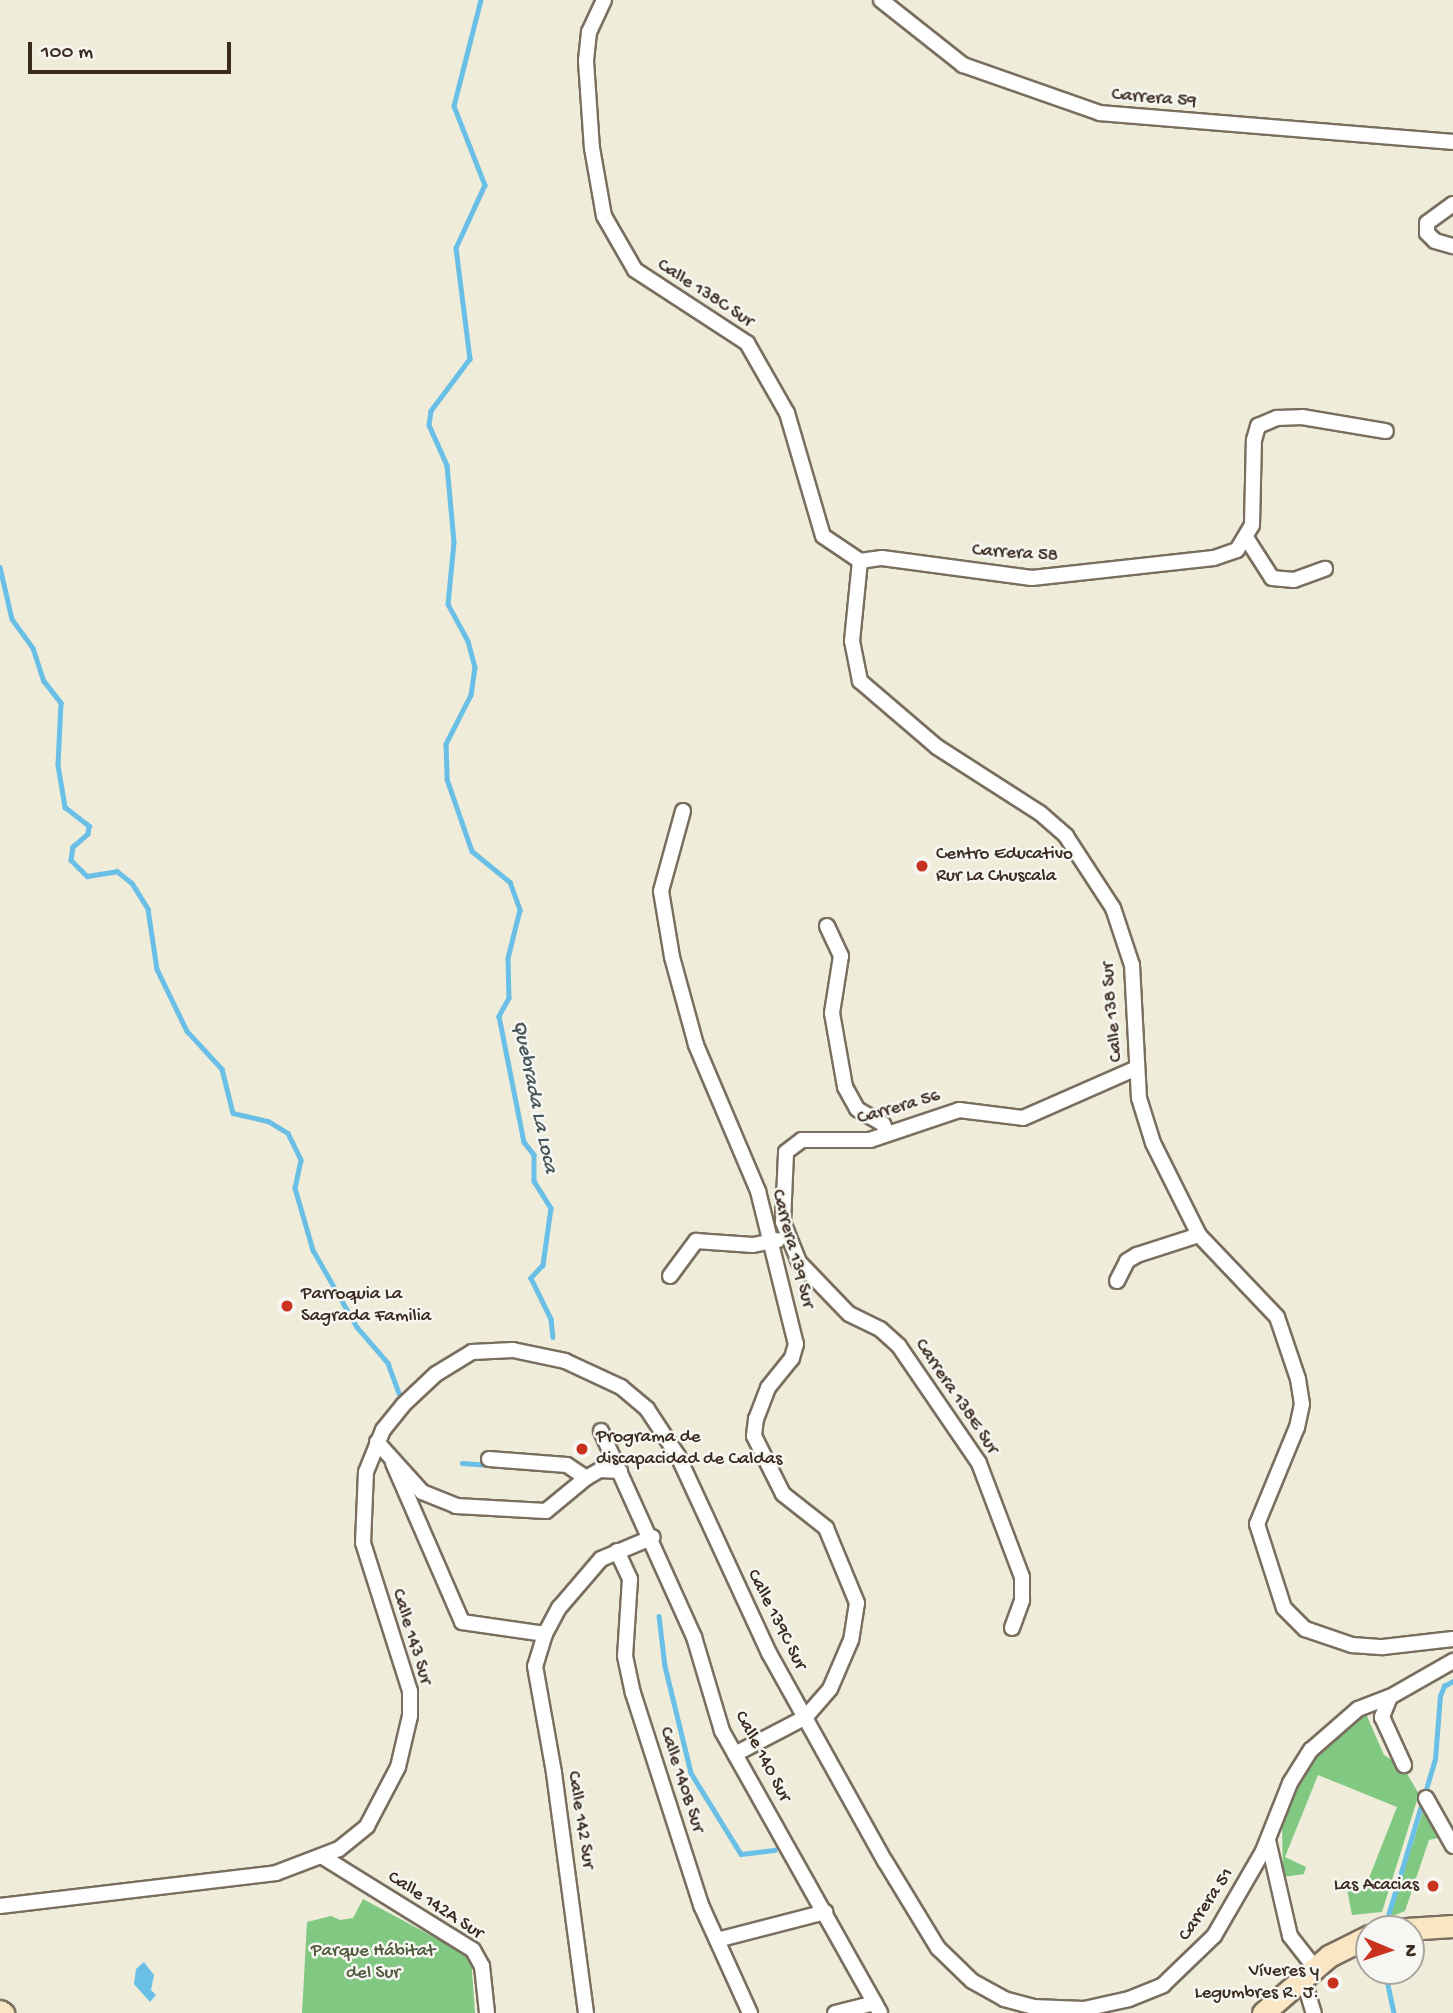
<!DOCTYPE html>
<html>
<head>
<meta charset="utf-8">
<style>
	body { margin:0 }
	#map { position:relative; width:1453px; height:2013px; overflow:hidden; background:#efecd9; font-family:"Gochi Hand",sans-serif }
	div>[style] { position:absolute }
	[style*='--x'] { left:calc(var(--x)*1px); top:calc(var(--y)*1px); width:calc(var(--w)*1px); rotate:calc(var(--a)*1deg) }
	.green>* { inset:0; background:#81c883 }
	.water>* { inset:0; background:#69bfe6 }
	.stream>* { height:4.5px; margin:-2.25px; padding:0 2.25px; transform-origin:2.25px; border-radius:2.25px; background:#69bfe6 }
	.roads { filter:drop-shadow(2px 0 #7a6e5f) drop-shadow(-2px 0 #7a6e5f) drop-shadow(0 2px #7a6e5f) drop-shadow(0 -2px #7a6e5f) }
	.street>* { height:14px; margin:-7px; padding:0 7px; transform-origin:7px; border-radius:7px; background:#fff }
	.secondary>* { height:21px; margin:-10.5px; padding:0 10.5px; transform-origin:10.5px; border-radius:10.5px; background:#fbe6c4 }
	.dots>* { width:19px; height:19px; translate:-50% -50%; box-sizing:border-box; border:4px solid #f6f6f2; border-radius:50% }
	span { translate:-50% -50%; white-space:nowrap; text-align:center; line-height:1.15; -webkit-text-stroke:5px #f6f6f2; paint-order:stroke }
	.street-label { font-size:19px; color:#3b2a1e }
	.poi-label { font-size:19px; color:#3b2a1e }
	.left { translate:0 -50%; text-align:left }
	.right { translate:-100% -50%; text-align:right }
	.park-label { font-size:19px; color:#50593c }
	.water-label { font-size:21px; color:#49575a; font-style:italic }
	.north { position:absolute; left:1355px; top:1915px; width:70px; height:70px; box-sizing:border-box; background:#f6f6f2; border:2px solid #aba49d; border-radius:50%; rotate:92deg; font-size:19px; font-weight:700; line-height:28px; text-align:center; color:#3b2a1e }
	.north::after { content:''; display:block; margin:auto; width:24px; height:32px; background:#c8321e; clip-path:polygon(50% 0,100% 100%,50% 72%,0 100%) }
	.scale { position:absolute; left:28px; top:42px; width:203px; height:32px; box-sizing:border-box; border:4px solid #3b2a1e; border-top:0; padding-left:9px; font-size:21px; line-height:24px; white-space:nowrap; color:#3b2a1e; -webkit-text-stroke:5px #f6f6f2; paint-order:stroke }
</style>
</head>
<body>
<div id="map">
	<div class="green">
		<div style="clip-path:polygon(1362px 1716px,1367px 1716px,1384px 1755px,1403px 1767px,1419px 1794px,1382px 1912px,1352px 1915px,1346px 1884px,1365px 1888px,1397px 1807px,1318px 1775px,1285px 1857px,1306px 1867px,1304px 1874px,1283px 1877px,1282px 1825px,1292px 1791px,1317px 1749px)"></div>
		<div style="clip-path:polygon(1425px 1804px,1442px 1837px,1429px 1840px,1405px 1911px,1390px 1917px)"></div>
		<div style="clip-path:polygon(363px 1899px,471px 1957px,475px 2013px,302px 2013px,307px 1922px,331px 1916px,340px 1920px,353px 1918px)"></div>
	</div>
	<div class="water">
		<div style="clip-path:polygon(144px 1962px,154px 1975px,151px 1990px,156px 1995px,150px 2002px,134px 1984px,136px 1969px)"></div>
	</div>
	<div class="stream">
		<div style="--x:481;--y:0;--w:109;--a:104.3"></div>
		<div style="--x:454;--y:106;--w:85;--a:68.6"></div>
		<div style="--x:485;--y:185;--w:69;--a:114.7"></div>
		<div style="--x:456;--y:248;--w:112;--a:82.8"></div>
		<div style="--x:470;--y:359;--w:65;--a:126.9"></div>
		<div style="--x:431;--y:411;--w:14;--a:98"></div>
		<div style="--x:429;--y:425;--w:44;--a:65.8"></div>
		<div style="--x:447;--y:465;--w:77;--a:84.8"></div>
		<div style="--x:454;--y:542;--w:62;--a:95.5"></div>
		<div style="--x:448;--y:604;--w:42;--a:61.6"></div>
		<div style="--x:468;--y:641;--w:27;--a:75"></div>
		<div style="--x:475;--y:667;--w:28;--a:98"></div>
		<div style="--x:471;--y:695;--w:55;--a:117"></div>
		<div style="--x:446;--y:744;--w:35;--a:88"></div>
		<div style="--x:447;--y:779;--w:76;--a:70.9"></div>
		<div style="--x:472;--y:851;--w:49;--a:39.2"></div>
		<div style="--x:510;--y:882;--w:30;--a:70"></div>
		<div style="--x:520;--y:910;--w:49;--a:104"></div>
		<div style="--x:508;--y:958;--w:40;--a:88.6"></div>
		<div style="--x:509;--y:998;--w:21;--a:119"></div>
		<div style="--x:499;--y:1016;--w:128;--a:78.8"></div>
		<div style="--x:524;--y:1142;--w:16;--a:52"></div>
		<div style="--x:534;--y:1155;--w:26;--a:90"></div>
		<div style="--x:534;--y:1181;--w:32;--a:58"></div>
		<div style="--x:551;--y:1208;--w:58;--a:98"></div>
		<div style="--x:543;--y:1265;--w:18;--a:133"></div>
		<div style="--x:531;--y:1278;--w:46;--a:64"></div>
		<div style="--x:551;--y:1319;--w:18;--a:84"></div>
		<div style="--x:0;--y:567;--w:53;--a:77"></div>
		<div style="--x:12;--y:619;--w:36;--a:54"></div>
		<div style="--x:33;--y:648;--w:35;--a:72"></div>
		<div style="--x:44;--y:681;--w:28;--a:52"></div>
		<div style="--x:61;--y:703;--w:62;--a:92.8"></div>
		<div style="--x:58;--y:765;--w:43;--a:80.5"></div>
		<div style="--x:65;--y:807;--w:31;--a:38"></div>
		<div style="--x:89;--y:826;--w:8;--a:97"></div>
		<div style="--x:88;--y:834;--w:20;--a:139"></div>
		<div style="--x:73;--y:847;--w:13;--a:99"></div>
		<div style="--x:71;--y:860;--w:23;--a:45"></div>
		<div style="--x:87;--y:876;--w:30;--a:-9"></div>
		<div style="--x:117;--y:871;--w:19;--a:39"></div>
		<div style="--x:132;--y:883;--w:31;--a:58"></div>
		<div style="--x:148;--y:909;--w:61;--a:81.5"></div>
		<div style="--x:157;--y:969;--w:69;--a:64.2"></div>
		<div style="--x:187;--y:1031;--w:52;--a:47.4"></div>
		<div style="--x:222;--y:1069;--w:45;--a:76"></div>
		<div style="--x:233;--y:1113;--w:36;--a:13"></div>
		<div style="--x:268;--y:1121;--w:23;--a:31"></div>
		<div style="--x:288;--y:1133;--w:30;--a:64"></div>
		<div style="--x:301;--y:1160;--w:29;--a:102"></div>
		<div style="--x:295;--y:1188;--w:65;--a:73.8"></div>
		<div style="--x:313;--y:1250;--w:89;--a:60.3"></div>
		<div style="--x:357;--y:1327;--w:48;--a:49.3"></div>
		<div style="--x:388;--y:1363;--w:32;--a:70"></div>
		<div style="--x:462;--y:1463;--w:27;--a:4"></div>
		<div style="--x:659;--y:1616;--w:50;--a:83.2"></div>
		<div style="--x:665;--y:1666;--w:110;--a:76.3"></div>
		<div style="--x:691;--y:1773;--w:95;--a:58.3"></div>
		<div style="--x:741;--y:1854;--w:34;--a:-7"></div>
		<div style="--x:1384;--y:1929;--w:177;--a:-73.3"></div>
		<div style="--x:1435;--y:1759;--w:63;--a:-85.5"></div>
		<div style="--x:1440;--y:1696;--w:11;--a:-68"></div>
		<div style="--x:1444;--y:1686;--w:10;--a:-29"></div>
		<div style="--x:1385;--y:1971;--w:43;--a:77.9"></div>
	</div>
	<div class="roads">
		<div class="street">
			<div style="--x:604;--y:0;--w:35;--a:115"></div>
			<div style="--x:589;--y:32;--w:29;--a:96"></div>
			<div style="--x:586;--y:61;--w:87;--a:86.1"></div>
			<div style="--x:592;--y:148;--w:69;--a:80"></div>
			<div style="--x:604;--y:216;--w:62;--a:60.1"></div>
			<div style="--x:635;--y:270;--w:134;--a:33.1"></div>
			<div style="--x:747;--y:343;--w:81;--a:60.3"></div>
			<div style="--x:787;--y:413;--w:128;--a:73.7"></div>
			<div style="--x:823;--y:536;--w:45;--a:34"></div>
			<div style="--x:860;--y:561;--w:22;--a:-8"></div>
			<div style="--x:882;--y:558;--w:151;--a:7.6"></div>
			<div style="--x:1032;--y:578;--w:183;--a:-6.3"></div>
			<div style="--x:1214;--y:558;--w:24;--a:-19"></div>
			<div style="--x:1237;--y:550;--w:29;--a:-59"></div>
			<div style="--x:1252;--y:525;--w:85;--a:-88.7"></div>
			<div style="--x:1254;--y:440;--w:15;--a:-74"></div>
			<div style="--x:1258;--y:426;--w:21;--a:-23"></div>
			<div style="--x:1277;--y:418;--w:25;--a:-2"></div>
			<div style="--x:1302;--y:417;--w:85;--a:9.5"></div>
			<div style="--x:881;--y:0;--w:105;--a:38.4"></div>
			<div style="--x:963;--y:65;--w:145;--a:19.3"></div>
			<div style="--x:1100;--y:113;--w:354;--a:4.7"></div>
			<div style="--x:1453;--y:204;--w:32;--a:144"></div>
			<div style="--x:1427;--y:223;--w:10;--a:90"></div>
			<div style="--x:1427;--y:233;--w:11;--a:45"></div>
			<div style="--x:1435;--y:241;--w:19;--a:16"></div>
			<div style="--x:1247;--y:539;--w:46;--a:57.3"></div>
			<div style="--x:1272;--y:578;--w:22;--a:5"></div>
			<div style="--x:1294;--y:580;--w:33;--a:-20"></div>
			<div style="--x:860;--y:561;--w:80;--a:95.7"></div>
			<div style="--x:852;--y:641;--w:41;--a:78.7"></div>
			<div style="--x:860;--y:681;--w:101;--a:40.6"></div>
			<div style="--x:937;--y:747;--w:122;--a:32.7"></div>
			<div style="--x:1040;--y:813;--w:35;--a:41"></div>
			<div style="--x:1066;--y:836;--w:86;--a:56.9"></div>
			<div style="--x:1113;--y:908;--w:60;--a:71.6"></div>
			<div style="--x:1132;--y:965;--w:133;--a:87"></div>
			<div style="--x:1139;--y:1098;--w:47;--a:72.7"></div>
			<div style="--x:1153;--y:1143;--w:103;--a:63.4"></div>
			<div style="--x:1199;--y:1235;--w:113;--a:46.4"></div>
			<div style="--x:1277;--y:1317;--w:65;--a:71.3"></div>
			<div style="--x:1298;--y:1379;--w:25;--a:81"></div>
			<div style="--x:1302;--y:1404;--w:24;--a:102"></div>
			<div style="--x:1297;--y:1427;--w:105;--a:112.4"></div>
			<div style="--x:1257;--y:1524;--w:88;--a:72.2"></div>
			<div style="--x:1284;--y:1608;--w:30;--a:45"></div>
			<div style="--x:1305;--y:1629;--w:50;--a:18.8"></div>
			<div style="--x:1352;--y:1645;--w:31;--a:4"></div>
			<div style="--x:1383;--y:1647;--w:70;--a:-6.5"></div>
			<div style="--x:683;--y:811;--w:83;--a:105.4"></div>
			<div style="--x:661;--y:891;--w:67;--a:80.5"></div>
			<div style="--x:672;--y:957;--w:91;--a:74.7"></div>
			<div style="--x:696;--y:1045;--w:159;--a:67"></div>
			<div style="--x:758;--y:1191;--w:158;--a:76.1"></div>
			<div style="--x:796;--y:1344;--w:15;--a:106"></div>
			<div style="--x:792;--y:1358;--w:38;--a:129"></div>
			<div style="--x:768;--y:1388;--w:33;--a:111"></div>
			<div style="--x:756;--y:1419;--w:17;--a:97"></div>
			<div style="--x:754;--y:1436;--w:65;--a:63.4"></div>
			<div style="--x:783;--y:1494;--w:55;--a:38.3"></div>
			<div style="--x:826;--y:1528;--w:81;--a:67.5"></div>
			<div style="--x:857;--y:1603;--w:37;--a:99"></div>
			<div style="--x:851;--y:1640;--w:53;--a:113.2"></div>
			<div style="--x:830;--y:1689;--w:37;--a:131"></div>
			<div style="--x:806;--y:1717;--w:80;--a:152.5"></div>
			<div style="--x:827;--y:926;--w:33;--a:65"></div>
			<div style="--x:841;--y:956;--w:58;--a:99"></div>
			<div style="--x:832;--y:1013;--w:75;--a:80"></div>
			<div style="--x:845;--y:1087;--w:25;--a:61"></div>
			<div style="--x:857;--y:1109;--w:30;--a:30"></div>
			<div style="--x:883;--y:1124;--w:10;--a:66"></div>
			<div style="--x:670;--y:1276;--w:44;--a:-53.4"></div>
			<div style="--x:696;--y:1241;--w:57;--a:4"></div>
			<div style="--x:753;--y:1245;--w:25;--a:-11"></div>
			<div style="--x:1117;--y:1281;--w:22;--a:-63"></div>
			<div style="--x:1127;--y:1261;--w:12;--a:-31"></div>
			<div style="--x:1137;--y:1255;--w:65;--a:-17.9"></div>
			<div style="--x:601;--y:1431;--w:226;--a:65.7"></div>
			<div style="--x:694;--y:1637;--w:98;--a:73.4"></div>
			<div style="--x:722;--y:1731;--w:323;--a:60.7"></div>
			<div style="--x:377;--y:1442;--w:67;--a:48"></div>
			<div style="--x:422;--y:1492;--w:37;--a:22"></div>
			<div style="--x:456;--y:1506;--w:90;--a:3.2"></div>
			<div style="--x:546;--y:1511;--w:52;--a:-39.5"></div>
			<div style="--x:586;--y:1478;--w:16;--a:-30"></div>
			<div style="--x:600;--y:1470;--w:20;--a:3"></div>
			<div style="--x:489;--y:1459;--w:78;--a:4.4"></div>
			<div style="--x:567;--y:1465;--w:23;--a:34"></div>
			<div style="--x:393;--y:1463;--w:173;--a:66.5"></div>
			<div style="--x:462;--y:1622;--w:84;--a:8.2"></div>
			<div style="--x:545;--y:1634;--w:30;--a:-62"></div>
			<div style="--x:559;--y:1608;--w:65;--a:-49.4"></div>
			<div style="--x:601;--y:1559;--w:56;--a:-22.9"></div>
			<div style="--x:617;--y:1551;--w:31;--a:65"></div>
			<div style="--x:630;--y:1579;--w:77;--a:93.7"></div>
			<div style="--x:625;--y:1656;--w:38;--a:78"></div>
			<div style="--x:633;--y:1693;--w:223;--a:72.2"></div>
			<div style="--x:701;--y:1905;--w:119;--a:65.6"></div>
			<div style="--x:1012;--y:1628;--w:30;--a:-70"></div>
			<div style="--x:1022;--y:1600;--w:23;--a:-90"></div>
			<div style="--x:1022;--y:1577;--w:122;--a:-110.7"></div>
			<div style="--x:979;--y:1463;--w:142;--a:-124.4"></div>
			<div style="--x:899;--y:1346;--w:25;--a:-138"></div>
			<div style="--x:880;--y:1329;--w:34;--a:-154"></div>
			<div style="--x:849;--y:1314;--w:72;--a:-133.9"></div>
			<div style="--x:799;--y:1262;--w:43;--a:-111.8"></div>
			<div style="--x:783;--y:1222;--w:70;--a:-87.5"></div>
			<div style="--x:786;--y:1152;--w:20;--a:-37"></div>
			<div style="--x:802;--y:1140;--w:68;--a:0"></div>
			<div style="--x:870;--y:1140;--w:94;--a:-18.6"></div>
			<div style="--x:959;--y:1110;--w:64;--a:7.1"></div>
			<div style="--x:1023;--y:1118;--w:124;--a:-23.7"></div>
			<div style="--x:545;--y:1634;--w:34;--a:107"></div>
			<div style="--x:535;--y:1666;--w:109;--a:79.9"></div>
			<div style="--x:554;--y:1773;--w:242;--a:82.4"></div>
			<div style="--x:1390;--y:1697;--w:22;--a:112"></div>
			<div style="--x:1382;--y:1717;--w:53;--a:65.4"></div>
			<div style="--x:1426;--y:1798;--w:55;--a:60.6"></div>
			<div style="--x:1268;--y:1840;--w:98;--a:77.1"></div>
			<div style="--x:1290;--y:1936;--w:41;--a:52"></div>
			<div style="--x:323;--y:1857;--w:176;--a:31.8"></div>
			<div style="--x:473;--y:1950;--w:18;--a:61"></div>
			<div style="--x:482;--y:1966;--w:47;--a:83.9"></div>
			<div style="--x:0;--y:1906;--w:278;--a:-6.8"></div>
			<div style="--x:276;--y:1873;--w:67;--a:-20.9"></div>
			<div style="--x:339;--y:1849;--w:36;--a:-39"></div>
			<div style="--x:367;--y:1826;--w:67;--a:-62.3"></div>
			<div style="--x:398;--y:1767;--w:52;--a:-76.8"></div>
			<div style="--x:410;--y:1716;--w:25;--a:-90"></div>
			<div style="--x:410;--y:1691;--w:155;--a:-107.6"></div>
			<div style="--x:363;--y:1543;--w:71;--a:-87.6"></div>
			<div style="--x:366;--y:1472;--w:45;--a:-68"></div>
			<div style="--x:383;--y:1430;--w:32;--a:-51"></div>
			<div style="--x:403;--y:1405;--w:45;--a:-43.2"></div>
			<div style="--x:436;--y:1374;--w:42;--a:-31.4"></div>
			<div style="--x:472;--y:1352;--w:41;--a:-2.8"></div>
			<div style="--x:513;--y:1350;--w:53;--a:11.9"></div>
			<div style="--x:565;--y:1361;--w:62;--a:24.9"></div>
			<div style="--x:621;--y:1387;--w:34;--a:40"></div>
			<div style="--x:647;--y:1409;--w:56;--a:56.6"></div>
			<div style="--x:678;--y:1456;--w:217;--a:65.2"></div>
			<div style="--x:769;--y:1653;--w:238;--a:60.9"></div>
			<div style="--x:885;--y:1861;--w:102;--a:58.7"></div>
			<div style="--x:938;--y:1948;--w:47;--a:44.1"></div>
			<div style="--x:972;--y:1981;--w:37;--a:29"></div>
			<div style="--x:1004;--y:1999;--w:30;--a:15"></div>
			<div style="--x:1033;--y:2007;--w:51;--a:2.2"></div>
			<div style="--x:1084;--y:2009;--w:46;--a:-12.5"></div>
			<div style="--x:1129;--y:1999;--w:37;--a:-22"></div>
			<div style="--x:1163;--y:1985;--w:71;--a:-43.9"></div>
			<div style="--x:1214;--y:1936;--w:98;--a:-60"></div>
			<div style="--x:1263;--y:1851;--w:73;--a:-68.3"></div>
			<div style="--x:1290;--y:1783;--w:39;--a:-58"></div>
			<div style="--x:1311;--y:1750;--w:62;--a:-41.1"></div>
			<div style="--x:1358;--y:1709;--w:34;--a:-21"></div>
			<div style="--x:1390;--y:1697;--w:73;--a:-29.7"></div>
			<div style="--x:717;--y:1940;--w:112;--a:-14.5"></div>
			<div style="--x:1303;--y:1978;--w:37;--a:73"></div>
			<div style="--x:835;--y:2013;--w:41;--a:-14"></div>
		</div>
		<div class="secondary">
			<div style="--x:1406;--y:1929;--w:47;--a:-3.7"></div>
			<div style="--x:0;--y:2011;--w:4;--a:34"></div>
			<div style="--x:1263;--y:2013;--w:87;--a:-40.8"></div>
			<div style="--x:1329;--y:1956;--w:45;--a:-26.6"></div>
		</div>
	</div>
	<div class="dots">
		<div style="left:922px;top:866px;background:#c8321e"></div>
		<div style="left:287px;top:1306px;background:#c8321e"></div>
		<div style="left:582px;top:1449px;background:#c8321e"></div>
		<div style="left:1433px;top:1886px;background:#c8321e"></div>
		<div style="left:1333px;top:1983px;background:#c8321e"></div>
	</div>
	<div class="street-label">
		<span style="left:1154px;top:99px;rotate:5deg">Carrera 59</span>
		<span style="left:705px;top:294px;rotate:33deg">Calle 138C Sur</span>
		<span style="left:1015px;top:554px;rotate:4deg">Carrera 58</span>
		<span style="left:1113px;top:1012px;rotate:-95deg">Calle 138 Sur</span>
		<span style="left:899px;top:1108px;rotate:-16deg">Carrera 56</span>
		<span style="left:792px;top:1249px;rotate:75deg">Carrera 139 Sur</span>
		<span style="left:956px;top:1397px;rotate:56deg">Carrera 138E Sur</span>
		<span style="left:776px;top:1620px;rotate:63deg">Calle 139C Sur</span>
		<span style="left:411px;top:1637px;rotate:73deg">Calle 143 Sur</span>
		<span style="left:762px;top:1757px;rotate:62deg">Calle 140 Sur</span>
		<span style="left:681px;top:1780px;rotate:72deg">Calle 140B Sur</span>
		<span style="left:580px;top:1820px;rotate:81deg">Calle 142 Sur</span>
		<span style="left:1207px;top:1905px;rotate:-56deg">Carrera 51</span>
		<span style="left:435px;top:1906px;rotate:33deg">Calle 142A Sur</span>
	</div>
	<div class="poi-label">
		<span class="left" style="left:936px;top:866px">Centro Educativo<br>Rur La Chuscala</span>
		<span class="left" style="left:301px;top:1306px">Parroquia La<br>Sagrada Familia</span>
		<span class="left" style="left:596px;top:1449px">Programa de<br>discapacidad de Caldas</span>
		<span class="right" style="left:1419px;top:1886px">Las Acacias</span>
		<span class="right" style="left:1319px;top:1983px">Víveres y<br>Legumbres R. J.</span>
	</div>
	<div class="park-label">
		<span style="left:373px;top:1963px">Parque Hábitat<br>del Sur</span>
	</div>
	<div class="water-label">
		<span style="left:533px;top:1097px;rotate:78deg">Quebrada La Loca</span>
	</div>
	<div class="north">N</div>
	<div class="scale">100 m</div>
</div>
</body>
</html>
